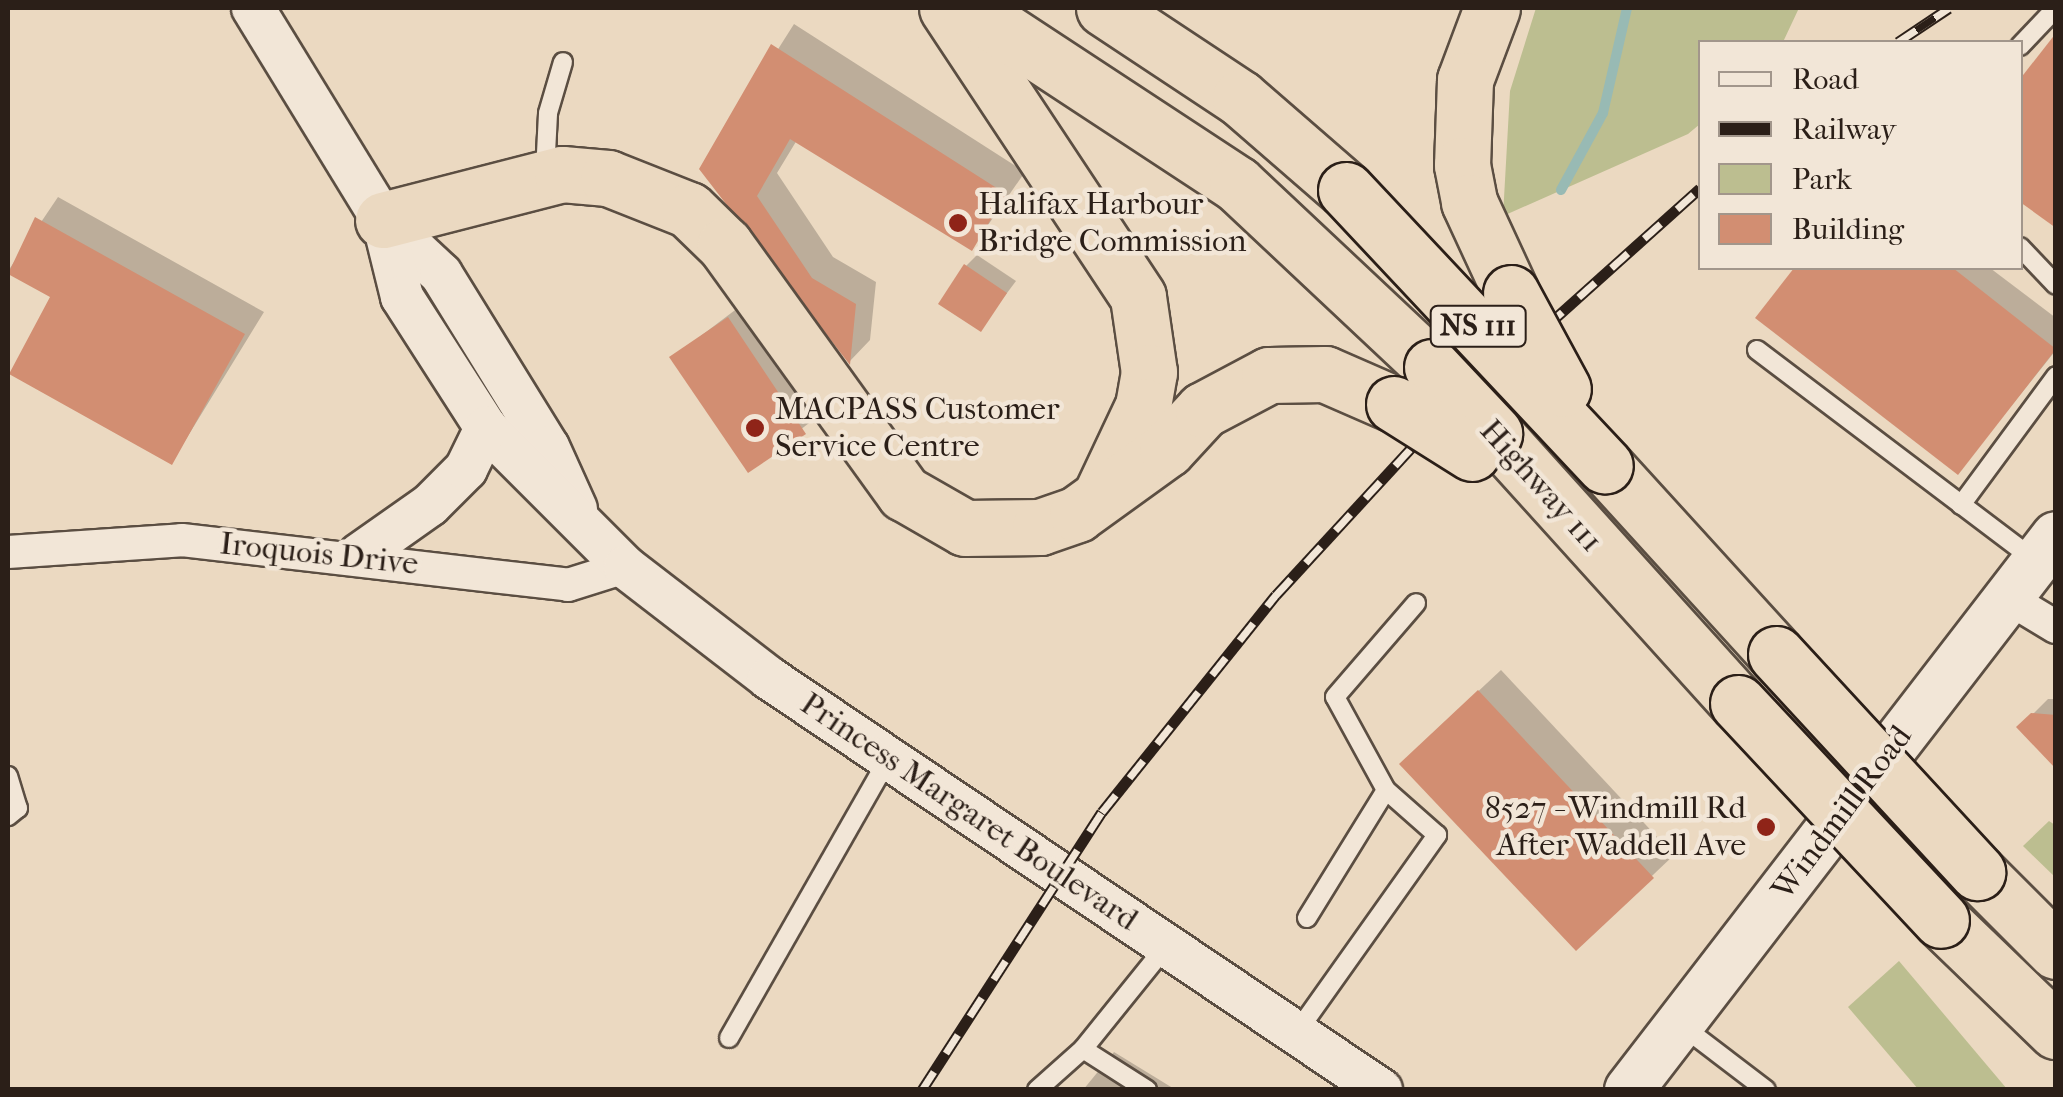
<!DOCTYPE html>
<html>
<head>
<meta charset="utf-8">
<style>
	body { margin:0 }
	#map { position:relative; width:2063px; height:1097px; overflow:hidden; background:#ebd9c1; font-family:"IM FELL French Canon",serif }
	div>[style] { position:absolute }
	[style*='--x'] { left:calc(var(--x)*1px); top:calc(var(--y)*1px); width:calc(var(--w)*1px); rotate:calc(var(--a)*1deg) }
	.green>* { inset:0; background:#bcbe90 }
	.shadow>* { inset:0; background:#0003 }
	.stream>* { height:10px; margin:-5px; padding:0 5px; transform-origin:5px; border-radius:5px; background:#98bab4 }
	.building>* { inset:0; background:#d28e72 }
	.roads { filter:drop-shadow(2px 0 #5b4e42) drop-shadow(-2px 0 #5b4e42) drop-shadow(0 2px #5b4e42) drop-shadow(0 -2px #5b4e42) }
	.service>* { height:18px; margin:-9px; padding:0 9px; transform-origin:9px; border-radius:9px; background:#f2e6d7 }
	.minor>* { height:32px; margin:-16px; padding:0 16px; transform-origin:16px; border-radius:16px; background:#f2e6d7 }
	.tertiary>* { height:42px; margin:-21px; padding:0 21px; transform-origin:21px; border-radius:21px; background:#f2e6d7 }
	.secondary>* { height:48px; margin:-24px; padding:0 24px; transform-origin:24px; border-radius:24px; background:#f2e6d7 }
	.motorway>* { height:55px; margin:-27.5px; padding:0 27.5px; transform-origin:27.5px; border-radius:27.5px; background:#ebd9c1 }
	.rail>* { height:11px; margin-top:-5.5px; transform-origin:0; background:repeating-linear-gradient(90deg,#f2e6d7 0 22px,#2b1f18 0 44px); box-sizing:border-box; border-block:2px solid #2b1f18 }
	.bridges { filter:drop-shadow(2px 0 #2b1f18) drop-shadow(-2px 0 #2b1f18) drop-shadow(0 2px #2b1f18) drop-shadow(0 -2px #2b1f18) }
	.motorway-bridge>* { height:55px; margin:-27.5px; padding:0 27.5px; transform-origin:27.5px; border-radius:27.5px; background:#ebd9c1 }
	.dots>* { width:28px; height:28px; translate:-50% -50%; box-sizing:border-box; border:5px solid #f2e6d7; border-radius:50% }
	span { translate:-50% -50%; white-space:nowrap; text-align:center; line-height:1.15; -webkit-text-stroke:9px #f2e6d7; paint-order:stroke }
	.shield-label span { padding:2px 8px; background:#f2e6d7; border:2px solid; border-radius:8px; -webkit-text-stroke-width:0 }
	.shield-label { font-size:30px; color:#2b1f18; font-weight:700 }
	.poi-label { font-size:32px; color:#2b1f18 }
	.left { translate:0 -50%; text-align:left }
	.right { translate:-100% -50%; text-align:right }
	.street-label { font-size:32px; color:#2b1f18 }
	.frame { position:absolute; inset:0; border:10px solid #2b1f18; pointer-events:none }
	.legend { position:absolute; left:1698px; top:40px; width:325px; height:230px; box-sizing:border-box; background:#f2e6d7; border:2px solid #a2968b; margin:0; padding:12px 18px; list-style:none; font-size:30px; color:#2b1f18 }
	.legend li { display:flex; align-items:center; gap:20px; height:50px }
	.legend b { width:50px; border:2px solid #a2968b }
</style>
</head>
<body>
<div id="map">
	<div class="green">
		<div style="clip-path:polygon(1536px 8px,1799px 8px,1783px 42px,1700px 42px,1700px 124px,1688px 134px,1503px 216px,1510px 91px)"></div>
		<div style="clip-path:polygon(2049px 821px,2055px 825px,2055px 877px,2023px 846px)"></div>
		<div style="clip-path:polygon(1899px 961px,2007px 1089px,1918px 1089px,1848px 1007px)"></div>
	</div>
	<div class="shadow">
		<div style="clip-path:polygon(794px 24px,1025px 172px,972px 248px,797px 140px,777px 173px,833px 257px,876px 282px,870px 340px,850px 361px,702px 169px)"></div>
		<div style="clip-path:polygon(58px 197px,264px 312px,172px 462px,54px 296px,8px 271px)"></div>
		<div style="clip-path:polygon(977px 255px,1016px 281px,980px 329px,966px 266px)"></div>
		<div style="clip-path:polygon(1797px 268px,1990px 268px,2056px 318px,2056px 350px,1958px 472px,1759px 317px)"></div>
		<div style="clip-path:polygon(751px 298px,826px 410px,748px 470px,673px 357px)"></div>
		<div style="clip-path:polygon(1501px 670px,1674px 855px,1576px 948px,1424px 742px)"></div>
		<div style="clip-path:polygon(2048px 699px,2056px 699px,2056px 765px,2019px 728px)"></div>
		<div style="clip-path:polygon(1114px 1052px,1176px 1090px,1083px 1090px)"></div>
	</div>
	<div class="stream">
		<div style="--x:1561;--y:190;--w:88;--a:-61.4"></div>
		<div style="--x:1603;--y:113;--w:108;--a:-77.1"></div>
	</div>
	<div class="building">
		<div style="clip-path:polygon(2056px 33px,2056px 228px,2020px 202px,2020px 79px)"></div>
		<div style="clip-path:polygon(771px 44px,1006px 194px,972px 251px,790px 139px,757px 196px,812px 278px,856px 304px,850px 365px,699px 169px)"></div>
		<div style="clip-path:polygon(35px 217px,245px 334px,172px 465px,9px 374px,50px 297px,8px 274px)"></div>
		<div style="clip-path:polygon(964px 264px,1007px 293px,981px 332px,938px 304px)"></div>
		<div style="clip-path:polygon(1794px 268px,1953px 268px,2056px 349px,1958px 475px,1755px 318px)"></div>
		<div style="clip-path:polygon(728px 317px,806px 434px,748px 473px,669px 357px)"></div>
		<div style="clip-path:polygon(1478px 690px,1654px 878px,1576px 951px,1399px 764px)"></div>
		<div style="clip-path:polygon(2031px 713px,2056px 715px,2056px 769px,2016px 727px)"></div>
	</div>
	<div class="roads">
		<div class="service">
			<div style="--x:2020;--y:46;--w:52;--a:-46.5"></div>
			<div style="--x:545;--y:173;--w:60;--a:-87.1"></div>
			<div style="--x:548;--y:113;--w:53;--a:-73.6"></div>
			<div style="--x:2020;--y:247;--w:52;--a:46.5"></div>
			<div style="--x:1757;--y:350;--w:350;--a:37.1"></div>
			<div style="--x:1961;--y:505;--w:160;--a:-53.6"></div>
			<div style="--x:8;--y:776;--w:34;--a:73"></div>
			<div style="--x:18;--y:808;--w:13;--a:141"></div>
			<div style="--x:1307;--y:918;--w:150;--a:-58.3"></div>
			<div style="--x:1386;--y:790;--w:106;--a:-118.7"></div>
			<div style="--x:1335;--y:697;--w:124;--a:-49.2"></div>
			<div style="--x:1681;--y:1025;--w:107;--a:37.4"></div>
			<div style="--x:1297;--y:1032;--w:242;--a:-54.6"></div>
			<div style="--x:1437;--y:835;--w:68;--a:-138.6"></div>
			<div style="--x:729;--y:1038;--w:321;--a:-60.3"></div>
			<div style="--x:1083;--y:1049;--w:76;--a:32.6"></div>
			<div style="--x:1037;--y:1090;--w:62;--a:-41.7"></div>
			<div style="--x:1083;--y:1049;--w:132;--a:-51.1"></div>
		</div>
		<div class="minor">
			<div style="--x:8;--y:552;--w:174;--a:-3.9"></div>
			<div style="--x:182;--y:540;--w:389;--a:6.6"></div>
			<div style="--x:568;--y:585;--w:60;--a:-17.5"></div>
			<div style="--x:2008;--y:598;--w:56;--a:31.1"></div>
		</div>
		<div class="tertiary">
			<div style="--x:253;--y:8;--w:249;--a:58.5"></div>
			<div style="--x:383;--y:220;--w:79;--a:43"></div>
			<div style="--x:441;--y:274;--w:203;--a:58.3"></div>
			<div style="--x:548;--y:447;--w:68;--a:65.7"></div>
			<div style="--x:383;--y:220;--w:79;--a:76.1"></div>
			<div style="--x:402;--y:297;--w:156;--a:57.3"></div>
			<div style="--x:486;--y:428;--w:197;--a:45"></div>
			<div style="--x:625;--y:567;--w:182;--a:37.6"></div>
			<div style="--x:769;--y:678;--w:738;--a:33.95"></div>
			<div style="--x:359;--y:555;--w:87;--a:-35.2"></div>
			<div style="--x:430;--y:505;--w:51;--a:-45"></div>
			<div style="--x:466;--y:469;--w:46;--a:-64"></div>
		</div>
		<div class="secondary">
			<div style="--x:1629;--y:1090;--w:699;--a:-52.38"></div>
		</div>
		<div class="motorway">
			<div style="--x:947;--y:8;--w:346;--a:56.5"></div>
			<div style="--x:1138;--y:297;--w:76;--a:81.7"></div>
			<div style="--x:1149;--y:372;--w:35;--a:100"></div>
			<div style="--x:1143;--y:406;--w:94;--a:115.2"></div>
			<div style="--x:969;--y:8;--w:321;--a:33.3"></div>
			<div style="--x:1237;--y:184;--w:267;--a:43.2"></div>
			<div style="--x:1104;--y:8;--w:163;--a:33.5"></div>
			<div style="--x:1240;--y:98;--w:140;--a:41"></div>
			<div style="--x:1492;--y:8;--w:77;--a:110.6"></div>
			<div style="--x:1465;--y:80;--w:85;--a:92"></div>
			<div style="--x:1462;--y:165;--w:38;--a:79"></div>
			<div style="--x:1469;--y:202;--w:100;--a:65.2"></div>
			<div style="--x:383;--y:220;--w:185;--a:-14.4"></div>
			<div style="--x:562;--y:174;--w:46;--a:5"></div>
			<div style="--x:608;--y:178;--w:87;--a:21.6"></div>
			<div style="--x:689;--y:210;--w:50;--a:44.2"></div>
			<div style="--x:725;--y:245;--w:306;--a:54.2"></div>
			<div style="--x:904;--y:493;--w:70;--a:29.8"></div>
			<div style="--x:965;--y:528;--w:75;--a:-0.8"></div>
			<div style="--x:1040;--y:527;--w:39;--a:-19"></div>
			<div style="--x:1077;--y:514;--w:111;--a:-35.8"></div>
			<div style="--x:1167;--y:449;--w:53;--a:-47.3"></div>
			<div style="--x:1203;--y:410;--w:75;--a:-27.9"></div>
			<div style="--x:1269;--y:375;--w:56;--a:-1"></div>
			<div style="--x:1325;--y:374;--w:75;--a:23.5"></div>
			<div style="--x:1494;--y:433;--w:364;--a:47.9"></div>
			<div style="--x:1605;--y:466;--w:254;--a:47.7"></div>
			<div style="--x:1977;--y:872;--w:112;--a:45"></div>
			<div style="--x:1941;--y:920;--w:160;--a:44"></div>
		</div>
	</div>
	<div class="rail">
		<div style="--x:1898;--y:42;--w:61;--a:-33.7"></div>
		<div style="--x:922;--y:1090;--w:331;--a:-57.1"></div>
		<div style="--x:1102;--y:812;--w:278;--a:-51.3"></div>
		<div style="--x:1276;--y:595;--w:205;--a:-47.4"></div>
		<div style="--x:1415;--y:444;--w:383;--a:-41.9"></div>
	</div>
	<div class="bridges">
		<div class="motorway-bridge">
			<div style="--x:1346;--y:190;--w:378;--a:46.8"></div>
			<div style="--x:1511;--y:293;--w:109;--a:61.6"></div>
			<div style="--x:1432;--y:367;--w:91;--a:46.8"></div>
			<div style="--x:1394;--y:404;--w:92;--a:32.1"></div>
			<div style="--x:1776;--y:654;--w:297;--a:47.3"></div>
			<div style="--x:1738;--y:703;--w:297;--a:46.9"></div>
		</div>
	</div>
	<div class="dots">
		<div style="left:958px;top:223px;background:#8f2418"></div>
		<div style="left:755px;top:428px;background:#8f2418"></div>
		<div style="left:1766px;top:827px;background:#8f2418"></div>
	</div>
	<div class="shield-label">
		<span style="left:1478px;top:326px">NS 111</span>
	</div>
	<div class="poi-label">
		<span class="left" style="left:978px;top:223px">Halifax Harbour<br>Bridge Commission</span>
		<span class="left" style="left:775px;top:428px">MACPASS Customer<br>Service Centre</span>
		<span class="right" style="left:1746px;top:827px">8527 - Windmill Rd<br>After Waddell Ave</span>
	</div>
	<div class="street-label">
		<span style="left:1541px;top:486px;rotate:48deg">Highway 111</span>
		<span style="left:319px;top:554px;rotate:6deg">Iroquois Drive</span>
		<span style="left:969px;top:812px;rotate:34deg">Princess Margaret Boulevard</span>
		<span style="left:1842px;top:813px;rotate:-53deg">Windmill Road</span>
	</div>
	<div class="frame"></div>
	<ul class="legend">
	<li><b style="height:12px;background:#f2e6d7"></b>Road</li>
	<li><b style="height:12px;background:#2b1f18"></b>Railway</li>
	<li><b style="height:28px;background:#bcbe90"></b>Park</li>
	<li><b style="height:28px;background:#d28e72"></b>Building</li>
	</ul>
</div>
</body>
</html>
